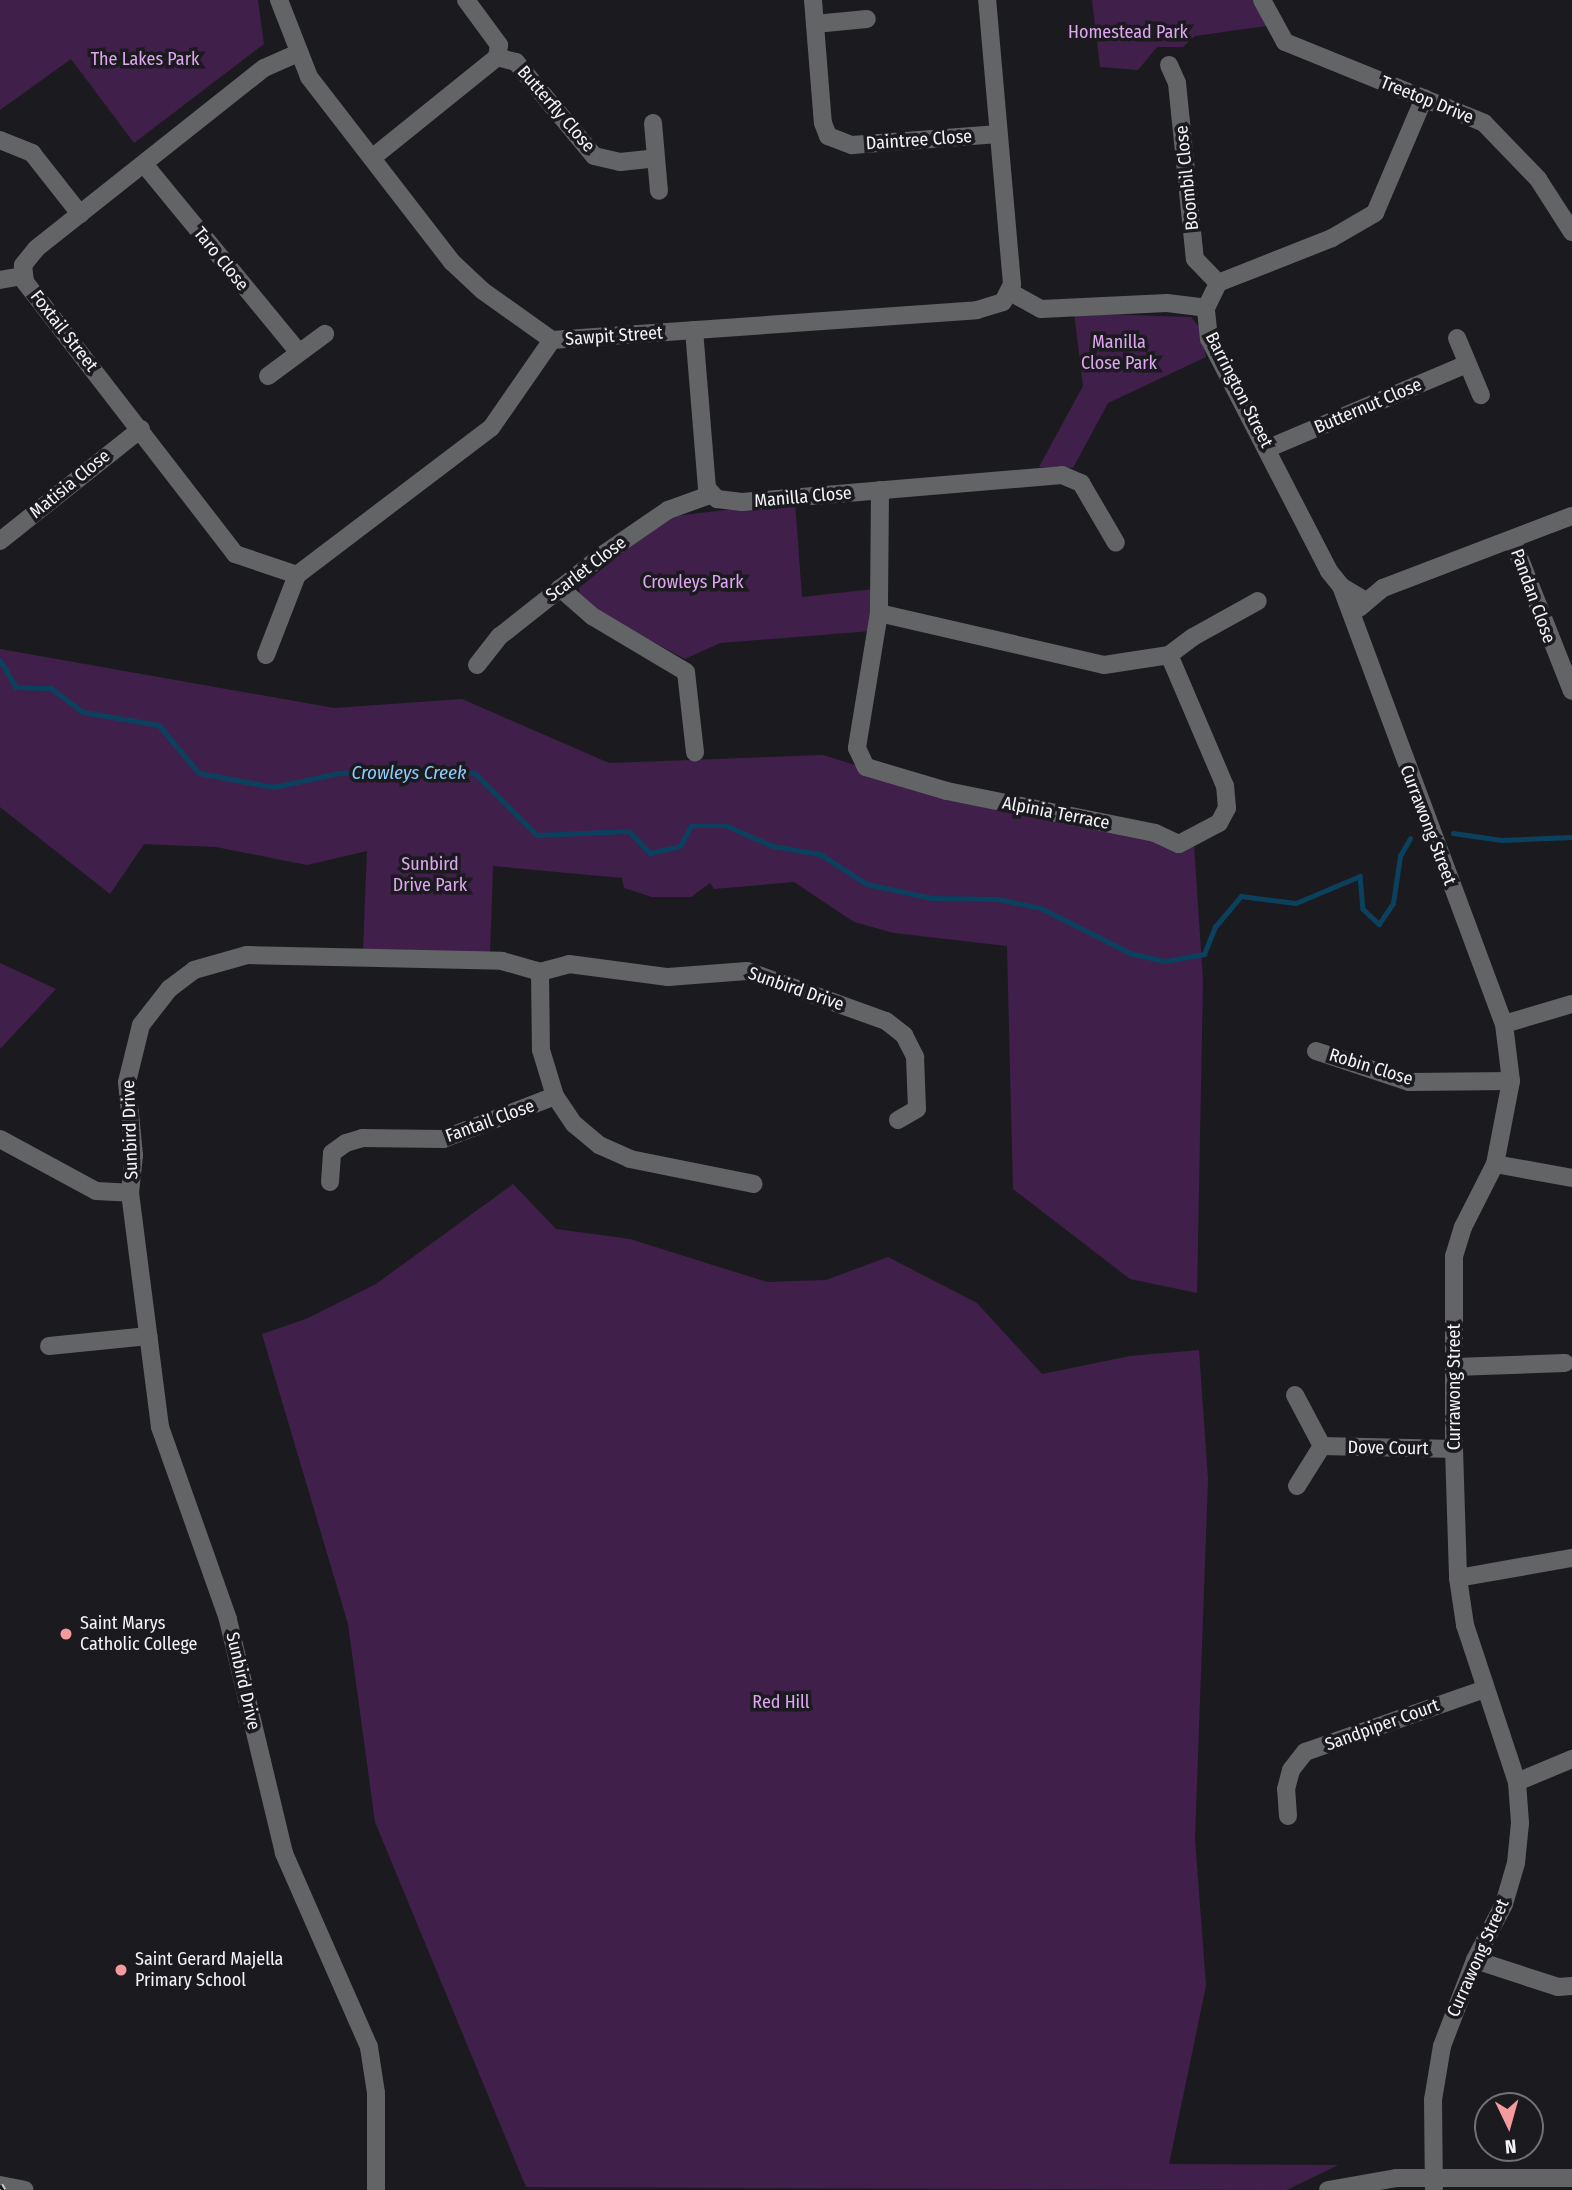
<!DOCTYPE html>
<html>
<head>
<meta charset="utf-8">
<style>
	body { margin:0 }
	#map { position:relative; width:1572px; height:2190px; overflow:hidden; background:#1b1b1f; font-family:"Fira Sans Condensed",sans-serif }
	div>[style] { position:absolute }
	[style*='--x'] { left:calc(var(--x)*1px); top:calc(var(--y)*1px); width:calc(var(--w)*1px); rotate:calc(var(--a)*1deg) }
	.green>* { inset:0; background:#411f4b }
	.stream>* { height:4.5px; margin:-2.25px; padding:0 2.25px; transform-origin:2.25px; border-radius:2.25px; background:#0b415f }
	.minor>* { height:18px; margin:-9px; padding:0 9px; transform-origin:9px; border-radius:9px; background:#626466 }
	.rail>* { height:7px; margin-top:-3.5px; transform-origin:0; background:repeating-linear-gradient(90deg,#1b1b1f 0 13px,#c6c6c9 0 26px); box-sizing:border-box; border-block:2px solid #c6c6c9 }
	.dots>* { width:19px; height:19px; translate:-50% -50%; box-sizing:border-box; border:4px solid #1b1b1f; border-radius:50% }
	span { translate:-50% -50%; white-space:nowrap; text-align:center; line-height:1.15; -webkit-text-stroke:7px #1b1b1f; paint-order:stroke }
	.park-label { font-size:18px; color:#e0a6f3 }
	.street-label { font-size:18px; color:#f4f4f7 }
	.poi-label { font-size:18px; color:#f4f4f7 }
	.left { translate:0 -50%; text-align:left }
	.water-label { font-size:19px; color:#89ccf8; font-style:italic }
	.north { position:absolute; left:1474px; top:2092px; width:70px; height:70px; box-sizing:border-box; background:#1b1b1f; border:2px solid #727275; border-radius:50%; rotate:175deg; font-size:19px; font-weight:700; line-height:28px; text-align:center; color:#f4f4f7 }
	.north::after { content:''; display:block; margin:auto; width:24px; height:32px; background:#f59b9e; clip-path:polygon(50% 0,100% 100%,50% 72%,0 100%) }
</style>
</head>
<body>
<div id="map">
	<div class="green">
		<div style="clip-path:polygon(0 0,258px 0,264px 44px,134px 143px,71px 59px,0 110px)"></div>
		<div style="clip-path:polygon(1092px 0,1254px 0,1266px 26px,1195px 36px,1183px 47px,1157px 47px,1138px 70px,1100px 67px)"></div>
		<div style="clip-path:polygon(1074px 313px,1191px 317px,1199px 327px,1206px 357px,1108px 403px,1073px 468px,1039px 467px,1083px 386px)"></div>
		<div style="clip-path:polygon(795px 502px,802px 597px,874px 589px,871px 631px,720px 643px,685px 659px,580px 602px,579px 588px,665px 517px)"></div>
		<div style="clip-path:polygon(0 649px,334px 708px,462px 699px,609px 763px,823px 755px,971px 801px,1194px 844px,1203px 981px,1197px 1293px,1130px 1279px,1013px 1189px,1007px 946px,894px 933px,854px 922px,794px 882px,714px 889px,710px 883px,691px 897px,652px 897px,624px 888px,622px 878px,493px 866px,490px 955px,363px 949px,367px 851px,307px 865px,216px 847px,144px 844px,110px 894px,0 807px)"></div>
		<div style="clip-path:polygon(0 963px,56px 989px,1px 1048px,0 1047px)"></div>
		<div style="clip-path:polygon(513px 1184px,556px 1229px,630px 1239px,767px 1282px,826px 1280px,888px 1257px,977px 1303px,1042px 1374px,1130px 1356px,1199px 1350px,1208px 1479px,1195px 1839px,1206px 1986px,1169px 2164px,1338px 2165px,1287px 2190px,526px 2187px,375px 1822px,348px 1624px,262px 1334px,306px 1319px,376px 1284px)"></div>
	</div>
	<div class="stream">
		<div style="--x:0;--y:660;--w:31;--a:59"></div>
		<div style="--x:16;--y:687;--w:35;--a:2"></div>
		<div style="--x:51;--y:688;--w:40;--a:37"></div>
		<div style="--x:83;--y:712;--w:77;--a:9.7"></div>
		<div style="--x:159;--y:725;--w:62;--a:50.2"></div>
		<div style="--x:199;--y:773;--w:76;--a:10.6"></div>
		<div style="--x:274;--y:787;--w:66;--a:-12.2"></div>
		<div style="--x:339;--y:773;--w:91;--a:-2.5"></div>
		<div style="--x:430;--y:769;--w:45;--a:5.1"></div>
		<div style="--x:475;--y:773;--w:88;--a:45"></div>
		<div style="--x:537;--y:835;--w:92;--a:-2.5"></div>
		<div style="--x:629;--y:831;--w:30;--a:46"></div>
		<div style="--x:650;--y:853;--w:31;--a:-13"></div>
		<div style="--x:680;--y:846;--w:23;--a:-61"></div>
		<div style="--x:691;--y:826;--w:36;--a:0"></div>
		<div style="--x:727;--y:826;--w:50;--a:23.5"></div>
		<div style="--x:773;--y:846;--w:48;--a:9.7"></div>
		<div style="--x:820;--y:854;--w:56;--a:32.6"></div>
		<div style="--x:867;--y:884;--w:66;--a:12.2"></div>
		<div style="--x:932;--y:898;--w:66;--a:0.9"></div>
		<div style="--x:998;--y:899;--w:44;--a:11.8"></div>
		<div style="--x:1041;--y:908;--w:100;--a:26.8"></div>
		<div style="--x:1130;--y:953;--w:36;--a:13"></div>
		<div style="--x:1165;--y:961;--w:40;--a:-10"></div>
		<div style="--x:1204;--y:954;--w:29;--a:-68"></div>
		<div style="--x:1215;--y:927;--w:40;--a:-50"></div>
		<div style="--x:1241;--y:896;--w:55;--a:7.3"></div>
		<div style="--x:1296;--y:903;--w:69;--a:-22.9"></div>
		<div style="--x:1360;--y:876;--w:33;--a:85"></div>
		<div style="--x:1363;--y:909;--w:22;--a:43"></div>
		<div style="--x:1379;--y:924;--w:25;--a:-56"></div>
		<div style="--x:1393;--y:903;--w:48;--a:-81.5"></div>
		<div style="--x:1400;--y:856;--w:20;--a:-60"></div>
		<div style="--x:1453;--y:833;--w:49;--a:8.1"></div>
		<div style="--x:1502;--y:840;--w:70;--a:-2.5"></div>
	</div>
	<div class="minor">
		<div style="--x:279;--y:0;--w:83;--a:68.7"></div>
		<div style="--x:309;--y:77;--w:234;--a:52.3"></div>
		<div style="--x:452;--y:262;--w:42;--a:43.1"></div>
		<div style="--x:483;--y:291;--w:85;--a:35.4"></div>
		<div style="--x:552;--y:340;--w:426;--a:-4"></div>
		<div style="--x:977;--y:310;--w:27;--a:-17"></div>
		<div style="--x:1003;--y:302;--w:20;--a:-63"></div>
		<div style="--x:1012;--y:284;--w:285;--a:-95"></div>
		<div style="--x:466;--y:0;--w:56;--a:53.7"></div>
		<div style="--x:499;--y:45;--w:12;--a:99"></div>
		<div style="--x:813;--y:0;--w:123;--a:85.4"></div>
		<div style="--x:823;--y:123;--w:14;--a:69"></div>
		<div style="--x:828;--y:136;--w:26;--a:21"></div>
		<div style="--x:852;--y:145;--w:147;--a:-4.3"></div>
		<div style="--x:1262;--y:0;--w:48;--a:61.3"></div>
		<div style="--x:1285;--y:42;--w:215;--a:22.1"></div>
		<div style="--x:1484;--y:123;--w:78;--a:46"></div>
		<div style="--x:1538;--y:179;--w:63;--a:57.3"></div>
		<div style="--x:815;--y:24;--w:52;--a:-5.5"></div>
		<div style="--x:298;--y:53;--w:37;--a:156"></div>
		<div style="--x:264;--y:68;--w:291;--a:141.6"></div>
		<div style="--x:36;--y:249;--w:21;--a:129"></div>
		<div style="--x:23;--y:265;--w:17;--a:83"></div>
		<div style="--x:25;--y:282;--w:344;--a:52.3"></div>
		<div style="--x:235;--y:554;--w:65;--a:18.7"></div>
		<div style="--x:297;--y:575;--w:243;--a:-37.2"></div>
		<div style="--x:491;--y:428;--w:107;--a:-55.3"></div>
		<div style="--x:1169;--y:65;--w:20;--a:66"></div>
		<div style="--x:1177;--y:83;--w:177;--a:84.2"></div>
		<div style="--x:1195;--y:259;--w:33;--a:46"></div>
		<div style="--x:653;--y:123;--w:68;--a:85"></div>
		<div style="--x:0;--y:140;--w:35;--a:22"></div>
		<div style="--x:32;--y:153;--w:78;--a:51.8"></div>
		<div style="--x:372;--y:158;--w:161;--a:-38.9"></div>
		<div style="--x:497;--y:57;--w:20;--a:15"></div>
		<div style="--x:516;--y:62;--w:122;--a:50.3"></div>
		<div style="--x:594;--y:156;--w:27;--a:13"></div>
		<div style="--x:620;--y:162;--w:36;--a:-6"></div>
		<div style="--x:144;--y:164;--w:244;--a:50.6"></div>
		<div style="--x:0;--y:280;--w:23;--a:-10"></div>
		<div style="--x:1010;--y:292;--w:35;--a:29"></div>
		<div style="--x:1041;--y:309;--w:126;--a:-2.7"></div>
		<div style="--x:1167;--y:303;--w:39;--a:7"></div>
		<div style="--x:694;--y:330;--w:159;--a:85.3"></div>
		<div style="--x:707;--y:488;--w:15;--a:48"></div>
		<div style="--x:717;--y:499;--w:25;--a:7"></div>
		<div style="--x:742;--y:502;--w:321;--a:-4.8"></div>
		<div style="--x:1062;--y:475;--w:21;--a:23"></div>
		<div style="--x:1081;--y:483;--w:69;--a:59.7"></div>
		<div style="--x:1457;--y:338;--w:62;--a:67.2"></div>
		<div style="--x:268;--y:376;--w:71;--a:-36.4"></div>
		<div style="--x:1269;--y:448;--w:215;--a:-23"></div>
		<div style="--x:880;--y:490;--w:123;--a:90.5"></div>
		<div style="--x:879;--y:613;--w:137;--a:99.3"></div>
		<div style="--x:857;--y:748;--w:21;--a:65"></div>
		<div style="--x:866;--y:767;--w:84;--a:16.5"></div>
		<div style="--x:947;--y:791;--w:212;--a:11.4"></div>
		<div style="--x:1155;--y:833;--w:26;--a:25"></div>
		<div style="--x:1179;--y:844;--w:45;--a:-27.7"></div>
		<div style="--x:1219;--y:823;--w:17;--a:-62"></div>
		<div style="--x:1227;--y:808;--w:22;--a:-95"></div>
		<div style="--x:1225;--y:786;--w:142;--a:-113.1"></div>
		<div style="--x:1512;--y:539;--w:163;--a:68.5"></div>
		<div style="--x:0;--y:541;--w:180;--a:-38.5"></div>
		<div style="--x:1341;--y:586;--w:467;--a:69.6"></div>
		<div style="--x:1504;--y:1024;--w:57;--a:83"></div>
		<div style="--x:1511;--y:1081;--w:85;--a:100.9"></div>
		<div style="--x:1495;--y:1164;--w:71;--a:116.9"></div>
		<div style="--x:1463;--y:1227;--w:30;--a:107"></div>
		<div style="--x:1454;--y:1256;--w:193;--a:90"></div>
		<div style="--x:1454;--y:1449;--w:129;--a:88.2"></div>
		<div style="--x:1458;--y:1578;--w:48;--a:81.5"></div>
		<div style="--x:1465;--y:1625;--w:165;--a:71.7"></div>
		<div style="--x:1517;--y:1782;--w:41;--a:85.8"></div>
		<div style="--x:1520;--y:1823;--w:40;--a:95.7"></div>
		<div style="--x:1516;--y:1863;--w:43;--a:106.3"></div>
		<div style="--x:1504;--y:1904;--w:63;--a:117.4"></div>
		<div style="--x:1475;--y:1960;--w:92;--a:111"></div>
		<div style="--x:1442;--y:2046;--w:55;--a:99.5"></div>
		<div style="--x:1433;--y:2100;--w:90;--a:89.4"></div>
		<div style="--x:560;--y:588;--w:43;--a:41.2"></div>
		<div style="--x:592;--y:616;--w:109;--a:30.8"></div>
		<div style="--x:686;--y:672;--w:81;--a:83.6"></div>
		<div style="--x:1364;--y:600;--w:27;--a:-149"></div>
		<div style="--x:1341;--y:586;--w:19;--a:-129"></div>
		<div style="--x:1329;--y:571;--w:261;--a:-117.3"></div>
		<div style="--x:1209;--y:339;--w:31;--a:-96"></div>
		<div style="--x:1206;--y:308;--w:28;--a:-64"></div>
		<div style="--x:1218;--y:283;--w:123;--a:-21.5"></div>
		<div style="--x:1332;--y:238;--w:50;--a:-30.2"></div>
		<div style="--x:1375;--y:213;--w:125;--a:-66.9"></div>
		<div style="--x:1359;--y:608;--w:31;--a:-40"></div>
		<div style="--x:1383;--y:588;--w:202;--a:-20.9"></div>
		<div style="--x:879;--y:613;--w:231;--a:13"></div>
		<div style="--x:1104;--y:665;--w:66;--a:-8.7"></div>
		<div style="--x:1169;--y:655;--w:30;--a:-37"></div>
		<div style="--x:1193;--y:637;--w:74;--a:-29"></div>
		<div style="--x:266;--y:655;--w:86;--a:-68.8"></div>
		<div style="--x:477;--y:665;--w:37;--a:-52"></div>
		<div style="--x:500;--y:636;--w:132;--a:-38.3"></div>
		<div style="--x:604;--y:554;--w:78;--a:-34.5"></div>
		<div style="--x:668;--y:510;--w:45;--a:-19.7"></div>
		<div style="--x:540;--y:972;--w:78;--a:89.3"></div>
		<div style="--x:541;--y:1050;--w:48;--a:73.1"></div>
		<div style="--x:555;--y:1096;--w:34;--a:56"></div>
		<div style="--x:574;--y:1124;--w:33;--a:40"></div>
		<div style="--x:599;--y:1145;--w:34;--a:24"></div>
		<div style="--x:630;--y:1159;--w:126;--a:11.4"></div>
		<div style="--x:1504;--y:1024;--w:71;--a:-16.4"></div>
		<div style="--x:1316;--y:1051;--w:98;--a:18.4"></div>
		<div style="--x:1409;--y:1082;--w:102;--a:-0.6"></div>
		<div style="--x:0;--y:1139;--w:109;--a:28.4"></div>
		<div style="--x:96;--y:1191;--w:34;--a:3"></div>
		<div style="--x:1495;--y:1164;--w:78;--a:10.3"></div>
		<div style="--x:330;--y:1182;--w:29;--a:-86"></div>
		<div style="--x:332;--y:1153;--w:17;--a:-36"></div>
		<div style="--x:346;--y:1143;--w:17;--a:-17"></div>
		<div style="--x:362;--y:1138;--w:81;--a:0.7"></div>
		<div style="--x:443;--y:1139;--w:120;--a:-21"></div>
		<div style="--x:49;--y:1346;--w:100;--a:-5.7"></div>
		<div style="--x:1455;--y:1367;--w:110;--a:-2.1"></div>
		<div style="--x:1295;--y:1395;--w:58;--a:62.1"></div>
		<div style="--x:1297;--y:1486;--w:47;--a:-58"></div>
		<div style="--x:1322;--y:1446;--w:132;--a:1.3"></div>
		<div style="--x:1458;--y:1578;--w:116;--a:-10"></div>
		<div style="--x:1517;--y:1782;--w:60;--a:-22.7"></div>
		<div style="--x:1288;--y:1816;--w:27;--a:-94"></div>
		<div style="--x:1286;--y:1789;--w:20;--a:-75"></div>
		<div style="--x:1291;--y:1770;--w:23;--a:-52"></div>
		<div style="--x:1305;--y:1752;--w:191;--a:-19.3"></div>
		<div style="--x:1475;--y:1960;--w:87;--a:18"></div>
		<div style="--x:1558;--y:1987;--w:14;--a:-4"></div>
		<div style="--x:0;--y:2185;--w:25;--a:11"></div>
		<div style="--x:376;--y:2190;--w:97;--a:-90"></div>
		<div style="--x:376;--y:2093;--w:47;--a:-98.7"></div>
		<div style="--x:369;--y:2047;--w:212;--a:-113.7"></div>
		<div style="--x:284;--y:1853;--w:241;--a:-103.5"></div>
		<div style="--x:228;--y:1619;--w:204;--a:-109.5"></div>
		<div style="--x:160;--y:1427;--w:236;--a:-97.3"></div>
		<div style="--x:130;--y:1193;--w:38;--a:-84"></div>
		<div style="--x:134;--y:1155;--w:73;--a:-95.5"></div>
		<div style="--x:127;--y:1082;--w:59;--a:-76.2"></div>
		<div style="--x:141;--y:1025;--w:46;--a:-52.1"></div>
		<div style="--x:169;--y:989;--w:31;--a:-37"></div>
		<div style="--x:194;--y:970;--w:55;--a:-15.8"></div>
		<div style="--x:247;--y:955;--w:255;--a:1.3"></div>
		<div style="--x:502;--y:961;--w:40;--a:16"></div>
		<div style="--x:540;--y:972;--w:30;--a:-15"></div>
		<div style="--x:569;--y:964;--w:100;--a:7.5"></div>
		<div style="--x:668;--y:977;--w:79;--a:-4.3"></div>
		<div style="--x:747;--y:971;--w:148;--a:19.8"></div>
		<div style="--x:886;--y:1021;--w:23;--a:38"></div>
		<div style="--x:904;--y:1035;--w:25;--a:63"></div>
		<div style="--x:915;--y:1057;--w:52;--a:87.8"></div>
		<div style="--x:917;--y:1109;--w:22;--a:150"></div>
		<div style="--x:1328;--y:2190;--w:69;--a:-10"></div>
		<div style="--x:1396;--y:2178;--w:176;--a:0"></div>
	</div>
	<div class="rail">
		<div style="--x:0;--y:2185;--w:6;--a:59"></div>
	</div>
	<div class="dots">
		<div style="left:66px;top:1634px;background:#f59b9e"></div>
		<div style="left:121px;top:1970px;background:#f59b9e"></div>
	</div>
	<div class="park-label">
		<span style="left:1128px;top:32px">Homestead Park</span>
		<span style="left:145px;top:59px">The Lakes Park</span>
		<span style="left:1119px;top:353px">Manilla<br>Close Park</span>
		<span style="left:693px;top:582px">Crowleys Park</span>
		<span style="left:430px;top:875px">Sunbird<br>Drive Park</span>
		<span style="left:781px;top:1702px">Red Hill</span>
	</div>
	<div class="street-label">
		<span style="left:1427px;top:100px;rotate:22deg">Treetop Drive</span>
		<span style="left:556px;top:109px;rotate:49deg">Butterfly Close</span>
		<span style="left:919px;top:140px;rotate:-4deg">Daintree Close</span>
		<span style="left:1187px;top:178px;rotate:-96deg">Boombil Close</span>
		<span style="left:221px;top:259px;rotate:51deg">Taro Close</span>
		<span style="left:64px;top:331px;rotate:52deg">Foxtail Street</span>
		<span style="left:614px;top:336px;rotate:-4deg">Sawpit Street</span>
		<span style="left:1239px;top:390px;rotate:63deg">Barrington Street</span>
		<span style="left:1368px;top:406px;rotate:-23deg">Butternut Close</span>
		<span style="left:70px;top:484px;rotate:-39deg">Matisia Close</span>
		<span style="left:803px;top:497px;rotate:-5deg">Manilla Close</span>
		<span style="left:586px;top:569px;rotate:-37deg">Scarlet Close</span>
		<span style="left:1533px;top:596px;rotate:70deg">Pandan Close</span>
		<span style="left:1056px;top:813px;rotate:11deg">Alpinia Terrace</span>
		<span style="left:1428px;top:825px;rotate:69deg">Currawong Street</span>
		<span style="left:796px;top:989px;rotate:19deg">Sunbird Drive</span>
		<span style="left:1371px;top:1067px;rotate:17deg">Robin Close</span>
		<span style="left:490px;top:1121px;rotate:-20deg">Fantail Close</span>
		<span style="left:130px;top:1130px;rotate:-92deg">Sunbird Drive</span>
		<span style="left:1454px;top:1387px;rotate:-90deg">Currawong Street</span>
		<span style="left:1388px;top:1448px;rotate:1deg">Dove Court</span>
		<span style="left:243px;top:1681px;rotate:77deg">Sunbird Drive</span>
		<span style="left:1382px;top:1725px;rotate:-20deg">Sandpiper Court</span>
		<span style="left:1478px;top:1958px;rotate:-66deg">Currawong Street</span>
	</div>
	<div class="poi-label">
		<span class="left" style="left:80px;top:1634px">Saint Marys<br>Catholic College</span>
		<span class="left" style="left:135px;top:1970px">Saint Gerard Majella<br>Primary School</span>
	</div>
	<div class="water-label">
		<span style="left:409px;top:773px">Crowleys Creek</span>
	</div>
	<div class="north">N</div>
</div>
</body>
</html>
